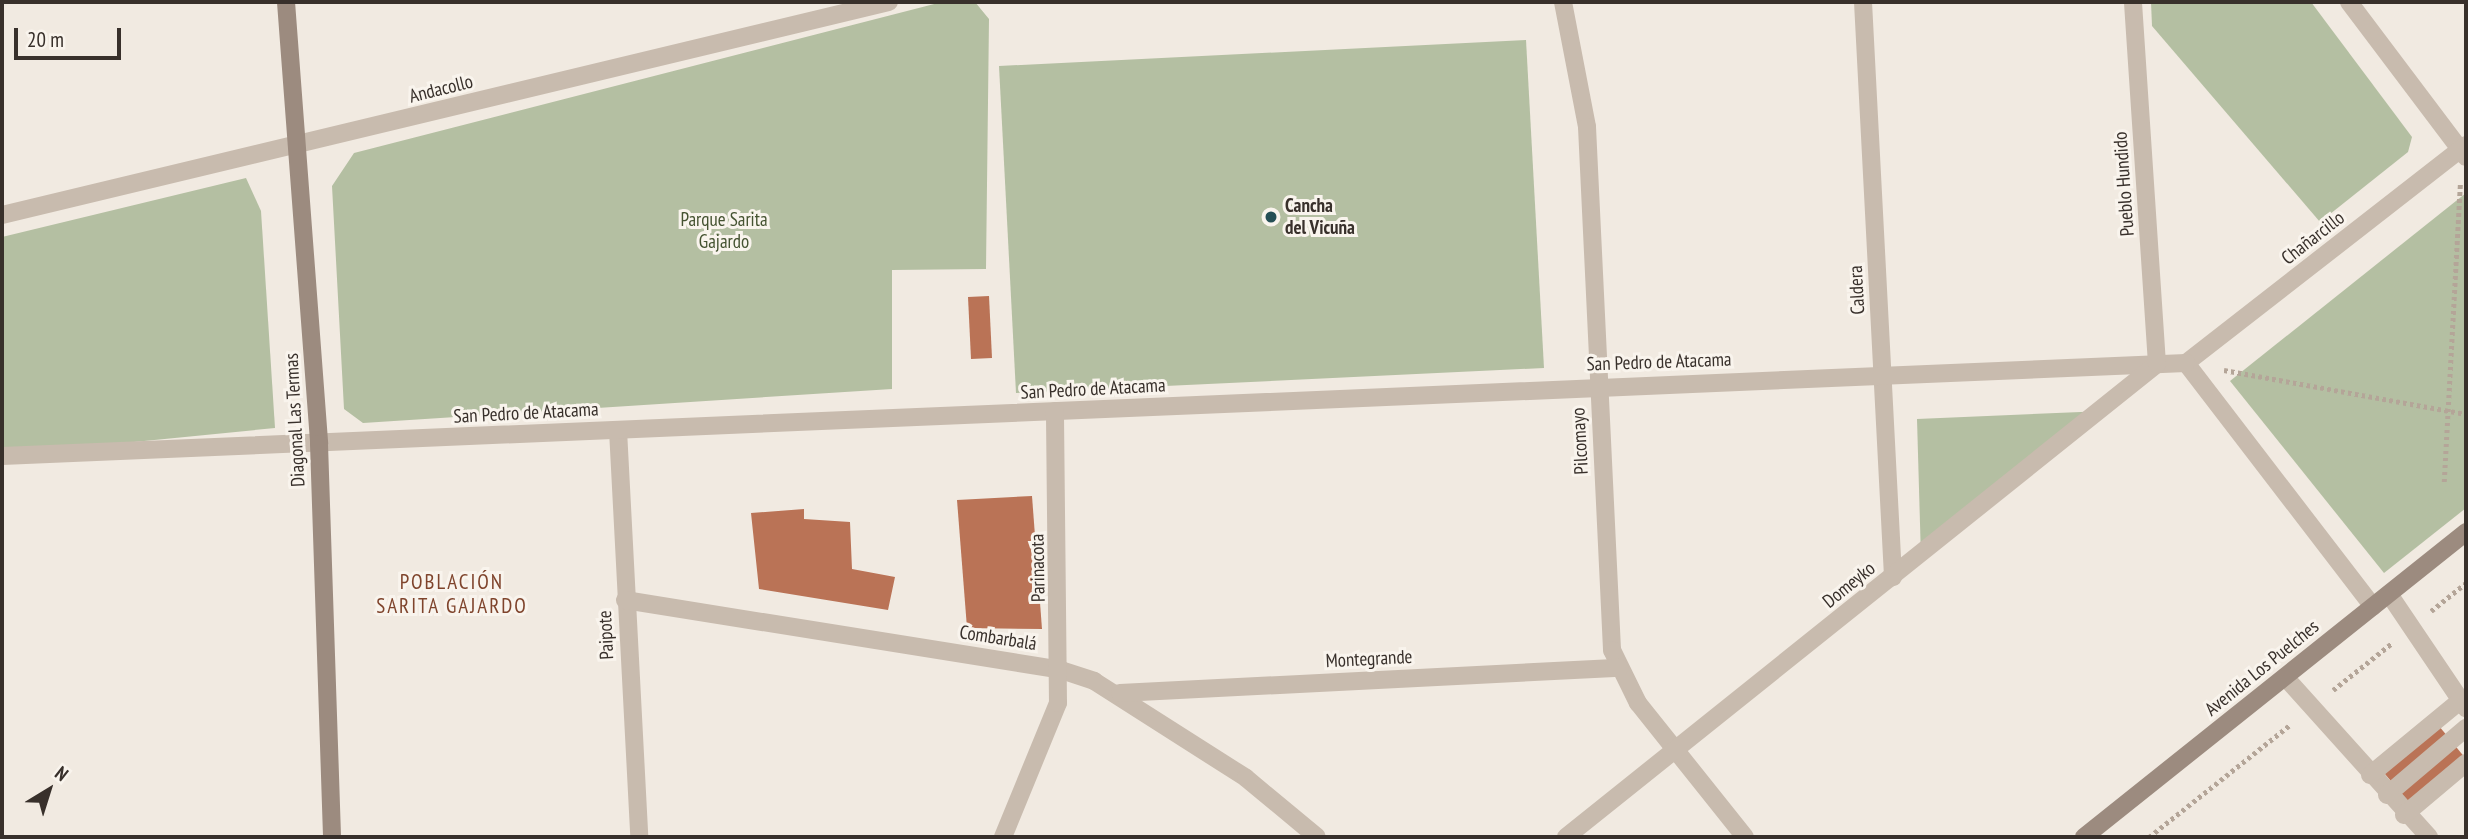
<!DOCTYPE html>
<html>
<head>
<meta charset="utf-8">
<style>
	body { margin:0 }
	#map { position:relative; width:2468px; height:839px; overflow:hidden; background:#f1eae1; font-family:"PT Sans Narrow",sans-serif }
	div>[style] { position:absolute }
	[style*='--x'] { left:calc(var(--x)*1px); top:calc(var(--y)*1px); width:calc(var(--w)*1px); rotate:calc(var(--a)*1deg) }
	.green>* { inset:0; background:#b4bfa2 }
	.building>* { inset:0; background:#ba7356 }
	.path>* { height:4.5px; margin-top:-2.25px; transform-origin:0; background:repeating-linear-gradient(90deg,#b4a598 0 3.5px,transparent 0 7px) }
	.lane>* { height:18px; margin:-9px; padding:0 9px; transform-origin:9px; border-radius:9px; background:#c8bbae }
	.street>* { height:18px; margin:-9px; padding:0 9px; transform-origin:9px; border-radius:9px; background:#c8bbae }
	.secondary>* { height:18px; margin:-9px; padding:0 9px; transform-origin:9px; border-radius:9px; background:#9c8b7f }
	.dots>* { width:19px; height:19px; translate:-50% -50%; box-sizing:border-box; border:4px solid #f9f4ed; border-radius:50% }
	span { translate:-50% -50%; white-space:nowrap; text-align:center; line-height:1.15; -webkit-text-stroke:6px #f9f4ed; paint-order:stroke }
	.street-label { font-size:19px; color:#38302b }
	.poi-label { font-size:19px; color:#38302b; font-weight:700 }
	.left { translate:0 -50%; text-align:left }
	.park-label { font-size:19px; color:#455331 }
	.neighbourhood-label { font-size:21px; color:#7f442c; letter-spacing:2px }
	.frame { position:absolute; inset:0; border:4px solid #38302b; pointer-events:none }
	.north { position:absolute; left:14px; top:755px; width:70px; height:70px; -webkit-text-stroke:5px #f9f4ed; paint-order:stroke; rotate:38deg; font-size:19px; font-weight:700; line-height:28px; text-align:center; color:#38302b }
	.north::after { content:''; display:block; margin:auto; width:24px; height:32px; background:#38302b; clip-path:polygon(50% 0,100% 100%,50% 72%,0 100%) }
	.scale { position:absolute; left:14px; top:28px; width:107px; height:32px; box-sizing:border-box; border:4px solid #38302b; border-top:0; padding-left:9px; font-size:21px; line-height:24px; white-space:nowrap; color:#38302b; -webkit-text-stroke:5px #f9f4ed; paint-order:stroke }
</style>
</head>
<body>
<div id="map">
	<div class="green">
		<div style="clip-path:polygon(942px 2px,975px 2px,989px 19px,986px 269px,892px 270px,892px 389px,363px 423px,344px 409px,332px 186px,354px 153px)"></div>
		<div style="clip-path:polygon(2151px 2px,2311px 2px,2412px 137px,2408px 152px,2320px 222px,2152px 26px)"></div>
		<div style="clip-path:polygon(1526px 40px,1544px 368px,1016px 393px,999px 66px)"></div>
		<div style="clip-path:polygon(246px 178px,261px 211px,275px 428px,2px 455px,2px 237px)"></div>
		<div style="clip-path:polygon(2466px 193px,2466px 508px,2384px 573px,2230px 381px)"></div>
		<div style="clip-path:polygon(2105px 411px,1921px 558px,1917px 419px)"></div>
	</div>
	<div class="building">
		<div style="clip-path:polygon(989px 296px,992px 358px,971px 359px,968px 297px)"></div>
		<div style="clip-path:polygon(1032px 496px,1042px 629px,967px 628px,957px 500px)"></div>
		<div style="clip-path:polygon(804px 509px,804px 519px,850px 522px,852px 569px,895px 577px,888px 610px,759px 589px,751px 513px)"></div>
		<div style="clip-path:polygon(2430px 715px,2466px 759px,2417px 812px,2374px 761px)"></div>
	</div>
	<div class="path">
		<div style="--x:2224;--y:370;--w:246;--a:10.3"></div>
		<div style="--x:2444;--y:482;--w:300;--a:-86.9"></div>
		<div style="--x:2431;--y:611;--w:45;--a:-38.7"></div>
		<div style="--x:2333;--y:690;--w:75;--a:-38.5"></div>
		<div style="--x:2149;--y:837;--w:181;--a:-38.5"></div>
	</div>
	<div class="lane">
		<div style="--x:2389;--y:594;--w:138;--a:56"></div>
		<div style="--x:2285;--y:677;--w:215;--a:48"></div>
		<div style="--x:2370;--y:775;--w:118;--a:-39.5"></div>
		<div style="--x:2387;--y:795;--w:104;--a:-40.3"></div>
		<div style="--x:2404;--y:815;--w:81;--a:-40"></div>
	</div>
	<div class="street">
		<div style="--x:1563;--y:2;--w:127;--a:79.1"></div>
		<div style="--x:1587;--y:127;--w:524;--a:87.26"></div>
		<div style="--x:1612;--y:650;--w:59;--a:63.9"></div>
		<div style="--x:1638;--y:703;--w:171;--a:51.4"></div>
		<div style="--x:1863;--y:2;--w:576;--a:87.01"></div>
		<div style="--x:2349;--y:2;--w:194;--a:53"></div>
		<div style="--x:2;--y:215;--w:912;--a:-13.5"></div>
		<div style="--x:2186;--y:363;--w:355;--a:-37.9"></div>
		<div style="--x:2186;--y:363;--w:307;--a:52.5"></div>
		<div style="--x:618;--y:430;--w:408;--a:87"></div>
		<div style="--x:2;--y:456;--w:2186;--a:-2.44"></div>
		<div style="--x:625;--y:600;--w:442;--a:9.1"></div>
		<div style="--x:1061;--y:670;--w:35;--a:18"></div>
		<div style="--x:1094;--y:681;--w:180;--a:32.5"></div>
		<div style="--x:1246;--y:778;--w:92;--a:39.7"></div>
		<div style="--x:1120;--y:693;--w:500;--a:-2.9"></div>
		<div style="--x:1003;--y:837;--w:145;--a:-67.7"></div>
		<div style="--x:1058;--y:703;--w:292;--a:-90.6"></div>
		<div style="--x:1566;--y:837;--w:757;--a:-38.67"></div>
		<div style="--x:2157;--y:364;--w:363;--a:-93.8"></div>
	</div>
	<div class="secondary">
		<div style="--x:286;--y:2;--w:443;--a:85.7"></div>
		<div style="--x:319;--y:444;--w:393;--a:88.1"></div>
		<div style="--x:2084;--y:837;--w:489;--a:-38.6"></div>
	</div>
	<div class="dots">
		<div style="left:1271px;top:217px;background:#254f55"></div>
	</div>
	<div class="street-label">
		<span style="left:441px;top:89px;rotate:-14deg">Andacollo</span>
		<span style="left:2124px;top:184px;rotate:-94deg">Pueblo Hundido</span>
		<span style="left:2313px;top:238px;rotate:-38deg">Chañarcillo</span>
		<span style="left:1857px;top:290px;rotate:-93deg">Caldera</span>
		<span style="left:1659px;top:362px;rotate:-2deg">San Pedro de Atacama</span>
		<span style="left:1093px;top:389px;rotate:-3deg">San Pedro de Atacama</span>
		<span style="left:526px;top:413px;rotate:-3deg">San Pedro de Atacama</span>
		<span style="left:295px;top:420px;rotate:-93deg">Diagonal Las Termas</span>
		<span style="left:1580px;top:441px;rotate:-93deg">Pilcomayo</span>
		<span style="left:1038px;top:568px;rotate:-91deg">Parinacota</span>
		<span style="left:1849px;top:585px;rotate:-39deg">Domeyko</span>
		<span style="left:606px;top:635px;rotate:-93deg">Paipote</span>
		<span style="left:998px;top:638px;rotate:9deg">Combarbalá</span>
		<span style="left:1369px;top:659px;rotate:-3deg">Montegrande</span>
		<span style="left:2262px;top:668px;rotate:-39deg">Avenida Los Puelches</span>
	</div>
	<div class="poi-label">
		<span class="left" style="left:1285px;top:217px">Cancha<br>del Vicuña</span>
	</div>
	<div class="park-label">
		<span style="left:724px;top:231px">Parque Sarita<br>Gajardo</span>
	</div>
	<div class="neighbourhood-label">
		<span style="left:452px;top:594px">POBLACIÓN<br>SARITA GAJARDO</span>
	</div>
	<div class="frame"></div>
	<div class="north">N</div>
	<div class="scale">20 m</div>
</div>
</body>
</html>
